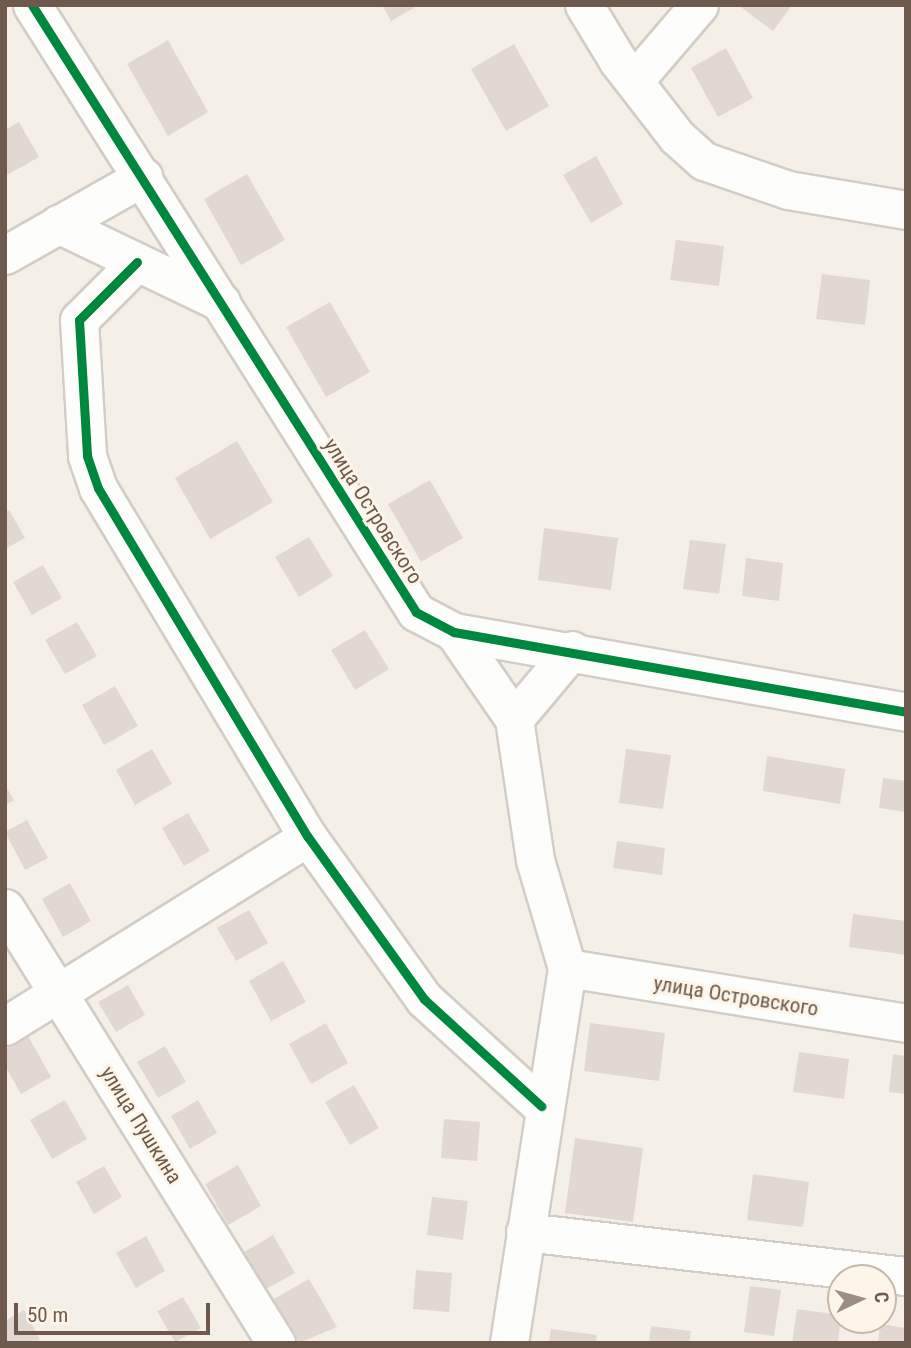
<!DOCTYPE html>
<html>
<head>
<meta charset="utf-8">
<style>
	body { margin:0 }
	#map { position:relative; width:911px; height:1348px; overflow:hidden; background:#f4f0e8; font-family:"Roboto Condensed",sans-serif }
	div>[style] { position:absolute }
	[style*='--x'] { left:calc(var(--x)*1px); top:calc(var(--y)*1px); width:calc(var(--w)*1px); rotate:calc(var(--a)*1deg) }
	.building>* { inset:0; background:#e0d8d1 }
	.roads { filter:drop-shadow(2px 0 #d3cdc6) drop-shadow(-2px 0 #d3cdc6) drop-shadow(0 2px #d3cdc6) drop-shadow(0 -2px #d3cdc6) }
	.minor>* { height:37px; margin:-18.5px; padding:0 18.5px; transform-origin:18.5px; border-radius:18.5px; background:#fdfdfc }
	.cycleway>* { height:9px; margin:-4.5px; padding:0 4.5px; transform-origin:4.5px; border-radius:4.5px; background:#00873e }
	span { translate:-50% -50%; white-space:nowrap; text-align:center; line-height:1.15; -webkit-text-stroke:6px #fdf6e8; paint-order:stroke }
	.street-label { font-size:21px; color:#6e5a4c }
	.frame { position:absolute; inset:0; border:7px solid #6e5a4c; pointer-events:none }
	.north { position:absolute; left:827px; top:1264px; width:70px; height:70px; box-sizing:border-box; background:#fdf6e8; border:2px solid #c4b8aa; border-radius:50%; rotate:85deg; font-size:19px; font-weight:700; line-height:28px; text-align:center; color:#6e5a4c }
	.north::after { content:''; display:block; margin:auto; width:24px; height:32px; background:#9d8e83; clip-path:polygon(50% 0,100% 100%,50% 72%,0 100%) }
	.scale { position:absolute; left:14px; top:1303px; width:196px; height:32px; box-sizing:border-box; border:4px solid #6e5a4c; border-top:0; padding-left:9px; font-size:21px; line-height:24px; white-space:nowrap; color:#6e5a4c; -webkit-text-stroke:5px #fdf6e8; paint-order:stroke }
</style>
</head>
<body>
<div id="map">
	<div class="building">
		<div style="clip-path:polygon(382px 5px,419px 5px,391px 21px)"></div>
		<div style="clip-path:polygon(738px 5px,792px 5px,773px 31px)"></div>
		<div style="clip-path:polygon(168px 40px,208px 112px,168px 136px,127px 64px)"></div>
		<div style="clip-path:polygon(514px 44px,549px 106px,506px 131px,471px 69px)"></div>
		<div style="clip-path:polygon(726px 48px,753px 98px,718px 117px,691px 68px)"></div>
		<div style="clip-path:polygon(19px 122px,39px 157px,5px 176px,5px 130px)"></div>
		<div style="clip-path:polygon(596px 156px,623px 204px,591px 223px,563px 175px)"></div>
		<div style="clip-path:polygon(247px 174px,285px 240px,241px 265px,204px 199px)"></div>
		<div style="clip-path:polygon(676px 240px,724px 246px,719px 286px,670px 280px)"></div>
		<div style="clip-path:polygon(822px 274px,870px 280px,865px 325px,816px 319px)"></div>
		<div style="clip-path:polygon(330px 302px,370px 372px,326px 397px,286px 327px)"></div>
		<div style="clip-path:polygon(237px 441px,273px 502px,210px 539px,175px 478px)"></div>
		<div style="clip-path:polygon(430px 480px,463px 538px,421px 562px,388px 504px)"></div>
		<div style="clip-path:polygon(9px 510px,25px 538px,5px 549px,5px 512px)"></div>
		<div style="clip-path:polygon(544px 528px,618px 538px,611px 590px,538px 580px)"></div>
		<div style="clip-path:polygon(309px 537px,333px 576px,299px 597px,275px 557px)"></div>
		<div style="clip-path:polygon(690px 540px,726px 544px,719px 594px,683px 589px)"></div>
		<div style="clip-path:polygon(746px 558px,783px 563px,779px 601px,742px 596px)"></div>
		<div style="clip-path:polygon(43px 565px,62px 598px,32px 615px,13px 582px)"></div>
		<div style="clip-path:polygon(77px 622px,97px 656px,65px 674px,45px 640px)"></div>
		<div style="clip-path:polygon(365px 630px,389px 669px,355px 690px,331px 650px)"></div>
		<div style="clip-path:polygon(115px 686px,138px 726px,104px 745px,82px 705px)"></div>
		<div style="clip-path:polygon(152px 749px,172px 784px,135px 805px,116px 770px)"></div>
		<div style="clip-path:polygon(626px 749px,671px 755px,663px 809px,619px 803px)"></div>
		<div style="clip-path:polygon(767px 756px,845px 769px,840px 804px,763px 791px)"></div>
		<div style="clip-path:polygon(883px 778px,906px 781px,906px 812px,879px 808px)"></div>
		<div style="clip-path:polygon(5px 785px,14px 800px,5px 805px)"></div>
		<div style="clip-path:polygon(188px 813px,210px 851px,184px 866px,162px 828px)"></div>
		<div style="clip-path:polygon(27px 820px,48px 858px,25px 870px,5px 832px)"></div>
		<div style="clip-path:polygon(617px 841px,665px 848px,662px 875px,613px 868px)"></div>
		<div style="clip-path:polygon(70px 883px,91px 921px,63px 937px,42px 899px)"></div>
		<div style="clip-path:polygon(249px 910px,268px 943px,236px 961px,217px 928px)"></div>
		<div style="clip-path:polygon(853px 914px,906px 921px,906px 955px,849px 947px)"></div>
		<div style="clip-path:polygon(283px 961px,306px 1002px,271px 1021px,249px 981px)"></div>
		<div style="clip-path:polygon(128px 985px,145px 1015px,116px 1032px,98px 1002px)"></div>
		<div style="clip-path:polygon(326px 1023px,348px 1063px,311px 1084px,289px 1044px)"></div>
		<div style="clip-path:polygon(590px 1023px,665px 1033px,659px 1081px,584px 1071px)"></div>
		<div style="clip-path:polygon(28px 1036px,51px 1077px,21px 1094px,5px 1066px,5px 1049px)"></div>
		<div style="clip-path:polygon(165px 1046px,186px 1082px,158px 1098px,137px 1062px)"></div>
		<div style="clip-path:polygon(799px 1052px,849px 1059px,844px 1099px,793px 1092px)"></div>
		<div style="clip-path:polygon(893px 1054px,906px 1056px,906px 1094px,889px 1092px)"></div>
		<div style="clip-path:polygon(354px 1085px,379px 1128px,350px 1145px,325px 1102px)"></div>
		<div style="clip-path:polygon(65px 1100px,87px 1139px,52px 1159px,30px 1120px)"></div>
		<div style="clip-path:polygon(198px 1100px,217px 1133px,190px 1149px,171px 1116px)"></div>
		<div style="clip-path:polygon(444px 1119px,480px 1122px,477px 1161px,441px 1158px)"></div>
		<div style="clip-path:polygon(575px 1138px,643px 1148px,633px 1222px,565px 1213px)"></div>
		<div style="clip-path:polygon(238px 1165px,261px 1206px,228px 1225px,205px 1184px)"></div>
		<div style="clip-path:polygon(104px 1166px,122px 1197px,94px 1214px,76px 1182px)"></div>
		<div style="clip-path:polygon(753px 1174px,809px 1182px,803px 1227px,747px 1220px)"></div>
		<div style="clip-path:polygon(432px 1197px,468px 1201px,463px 1240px,427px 1235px)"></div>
		<div style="clip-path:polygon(273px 1235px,295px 1273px,266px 1289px,244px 1252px)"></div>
		<div style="clip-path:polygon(146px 1236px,165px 1271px,136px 1288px,116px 1253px)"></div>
		<div style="clip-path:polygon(416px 1270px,452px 1273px,449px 1312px,413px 1309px)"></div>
		<div style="clip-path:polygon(309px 1279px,337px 1327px,299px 1343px,274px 1299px)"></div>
		<div style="clip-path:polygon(750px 1286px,781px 1290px,774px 1336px,744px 1332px)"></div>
		<div style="clip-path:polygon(183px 1297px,201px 1328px,175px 1342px,157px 1311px)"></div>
		<div style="clip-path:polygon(797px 1309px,841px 1315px,838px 1343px,792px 1343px)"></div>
		<div style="clip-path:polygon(24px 1310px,40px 1340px,5px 1343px,5px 1321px)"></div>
		<div style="clip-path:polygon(880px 1324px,906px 1328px,906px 1343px,878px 1343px)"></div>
		<div style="clip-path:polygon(651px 1326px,691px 1331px,689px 1343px,649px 1343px)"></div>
		<div style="clip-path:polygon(551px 1329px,597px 1335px,596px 1343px,549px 1343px)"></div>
	</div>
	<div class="roads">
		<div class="minor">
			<div style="--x:32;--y:5;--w:718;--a:57.68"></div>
			<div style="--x:416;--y:612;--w:43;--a:27.8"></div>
			<div style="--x:454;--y:632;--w:459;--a:10"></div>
			<div style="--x:584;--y:5;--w:66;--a:58.7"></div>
			<div style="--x:618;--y:61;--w:96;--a:52.2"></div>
			<div style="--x:677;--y:137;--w:36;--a:42"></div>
			<div style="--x:704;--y:161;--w:89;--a:19"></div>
			<div style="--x:788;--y:190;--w:120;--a:9.6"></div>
			<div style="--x:634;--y:81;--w:100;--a:-49.5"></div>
			<div style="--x:58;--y:224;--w:181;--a:25.6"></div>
			<div style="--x:5;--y:255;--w:159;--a:-29.5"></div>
			<div style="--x:137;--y:262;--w:82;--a:135"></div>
			<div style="--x:79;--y:320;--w:136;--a:86.6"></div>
			<div style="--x:87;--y:456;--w:34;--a:71"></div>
			<div style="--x:98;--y:488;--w:407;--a:59"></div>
			<div style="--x:308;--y:837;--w:199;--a:54.4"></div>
			<div style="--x:424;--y:999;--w:159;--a:42.4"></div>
			<div style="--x:454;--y:632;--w:106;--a:55.4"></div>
			<div style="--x:514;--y:719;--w:143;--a:81.5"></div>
			<div style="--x:535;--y:860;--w:113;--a:73.5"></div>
			<div style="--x:567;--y:968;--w:379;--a:98.8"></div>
			<div style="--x:514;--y:719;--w:90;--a:-50"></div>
			<div style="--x:5;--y:908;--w:513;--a:58.08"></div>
			<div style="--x:567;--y:968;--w:343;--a:9.2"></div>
			<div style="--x:5;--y:1026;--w:357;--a:-32"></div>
			<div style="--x:525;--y:1232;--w:384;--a:6.6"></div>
		</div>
	</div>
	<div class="cycleway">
		<div style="--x:32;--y:5;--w:718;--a:57.68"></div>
		<div style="--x:416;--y:612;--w:43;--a:27.8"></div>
		<div style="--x:454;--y:632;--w:459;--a:10"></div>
		<div style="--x:137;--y:262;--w:82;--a:135"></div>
		<div style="--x:79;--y:320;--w:136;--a:86.6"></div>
		<div style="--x:87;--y:456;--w:34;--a:71"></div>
		<div style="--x:98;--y:488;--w:407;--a:59"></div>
		<div style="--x:308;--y:837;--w:199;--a:54.4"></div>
		<div style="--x:424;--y:999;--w:159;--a:42.4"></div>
	</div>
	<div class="street-label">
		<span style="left:373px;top:511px;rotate:58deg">улица Островского</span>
		<span style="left:736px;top:996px;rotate:9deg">улица Островского</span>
		<span style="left:141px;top:1125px;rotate:58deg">улица Пушкина</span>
	</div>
	<div class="frame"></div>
	<div class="north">С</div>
	<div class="scale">50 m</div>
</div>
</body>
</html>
